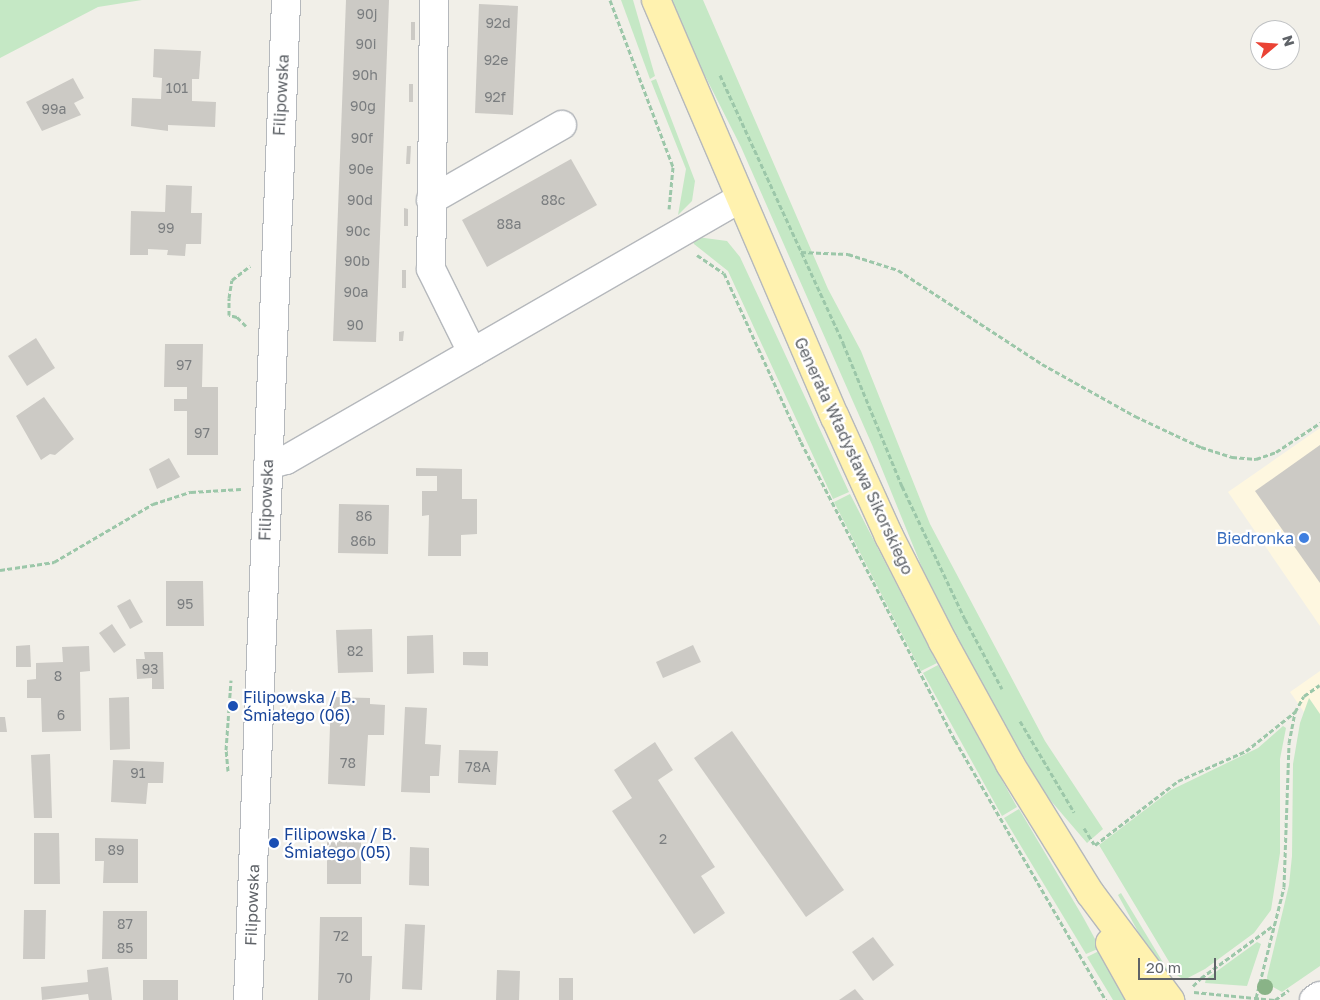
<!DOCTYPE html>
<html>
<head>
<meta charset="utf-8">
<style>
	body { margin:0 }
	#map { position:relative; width:1320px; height:1000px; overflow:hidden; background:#f1efe8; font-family:"Golos Text",sans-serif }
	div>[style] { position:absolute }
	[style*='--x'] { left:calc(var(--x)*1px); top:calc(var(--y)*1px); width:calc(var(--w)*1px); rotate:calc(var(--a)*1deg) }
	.commercial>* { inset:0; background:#fef7e0 }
	.green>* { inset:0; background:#c5e8c5 }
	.building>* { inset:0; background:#cccac5 }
	.path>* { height:3px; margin-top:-1.5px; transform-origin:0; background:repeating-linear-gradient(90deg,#9cc7a9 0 5px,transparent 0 7.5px) }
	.roads { filter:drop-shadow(1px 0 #b5b8bc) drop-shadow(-1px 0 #b5b8bc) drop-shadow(0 1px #b5b8bc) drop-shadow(0 -1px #b5b8bc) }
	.minor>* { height:28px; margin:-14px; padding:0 14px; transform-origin:14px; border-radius:14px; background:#fff }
	.major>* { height:28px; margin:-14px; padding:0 14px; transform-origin:14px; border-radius:14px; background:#fff2af }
	.trees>* { width:16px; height:16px; margin:-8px; border-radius:50%; background:#89b387 }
	.dots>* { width:14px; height:14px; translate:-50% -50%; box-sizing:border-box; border:2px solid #fff; border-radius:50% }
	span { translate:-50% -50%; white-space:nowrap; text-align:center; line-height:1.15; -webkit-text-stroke:4.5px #fff; paint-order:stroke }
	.number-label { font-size:14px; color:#7a7d7f }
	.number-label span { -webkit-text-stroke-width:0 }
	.street-label { font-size:16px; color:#5f6368 }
	.shop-label { font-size:16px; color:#366cbe }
	.right { translate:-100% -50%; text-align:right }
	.transit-label { font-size:16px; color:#164399 }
	.left { translate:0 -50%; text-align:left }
	.north { position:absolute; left:1250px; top:20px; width:50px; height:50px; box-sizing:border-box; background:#fff; border:1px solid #bfc1c3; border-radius:50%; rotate:72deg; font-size:14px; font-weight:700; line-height:20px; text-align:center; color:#5f6368 }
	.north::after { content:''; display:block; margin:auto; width:18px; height:22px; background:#ea4335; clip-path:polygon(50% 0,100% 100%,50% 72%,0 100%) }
	.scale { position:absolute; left:1138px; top:958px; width:78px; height:22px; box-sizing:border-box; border:2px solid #5f6368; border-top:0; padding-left:6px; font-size:15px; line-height:18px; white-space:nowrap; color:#5f6368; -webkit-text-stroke:4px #fff; paint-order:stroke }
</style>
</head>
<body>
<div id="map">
	<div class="commercial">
		<div style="clip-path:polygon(1320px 428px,1320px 626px,1228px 492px)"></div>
		<div style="clip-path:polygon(1320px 671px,1320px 735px,1290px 692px)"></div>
	</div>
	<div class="green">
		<div style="clip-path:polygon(0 0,142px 0,98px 7px,0 58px)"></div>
		<div style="clip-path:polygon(621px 0,633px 0,655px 76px,650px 79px)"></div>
		<div style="clip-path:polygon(671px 0,703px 0,828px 289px,861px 351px,930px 524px,1045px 741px,1103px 829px,1087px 843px,1045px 794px,970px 664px,927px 580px,873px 447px,741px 147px,686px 38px)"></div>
		<div style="clip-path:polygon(656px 79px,695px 181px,692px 201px,678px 215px,686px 169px,651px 81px)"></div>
		<div style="clip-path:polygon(697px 237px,727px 241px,740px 257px,849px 492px,833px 499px,728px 271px,694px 244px,692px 240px)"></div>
		<div style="clip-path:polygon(850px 494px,937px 663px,921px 671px,834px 502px)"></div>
		<div style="clip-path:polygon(938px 665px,1017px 807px,1002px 816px,923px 673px)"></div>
		<div style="clip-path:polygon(1309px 698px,1320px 714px,1320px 966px,1282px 992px,1268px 984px,1267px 977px,1289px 885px,1292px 856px,1293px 764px,1300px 723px)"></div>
		<div style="clip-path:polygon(1283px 726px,1286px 728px,1280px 759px,1280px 853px,1271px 910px,1254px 933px,1205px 969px,1184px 980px,1177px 975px,1099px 845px,1171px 790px,1258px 748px)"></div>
		<div style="clip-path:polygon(1019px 809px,1083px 917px,1100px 948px,1086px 954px,1004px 818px)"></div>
		<div style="clip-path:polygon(1121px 893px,1170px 974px,1175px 984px,1159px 970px,1118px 895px)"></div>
		<div style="clip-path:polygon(1257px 942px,1261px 944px,1247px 986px,1205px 983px,1206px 979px)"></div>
		<div style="clip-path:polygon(1101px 950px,1129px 1000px,1113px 1000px,1087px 957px)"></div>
	</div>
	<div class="building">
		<div style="clip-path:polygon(346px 0,389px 0,376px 342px,333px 341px)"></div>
		<div style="clip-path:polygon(479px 4px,518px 6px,513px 115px,475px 113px)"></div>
		<div style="clip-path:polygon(411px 22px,415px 22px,415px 40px,411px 40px)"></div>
		<div style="clip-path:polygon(154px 49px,201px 51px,199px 79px,192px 79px,192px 101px,216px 102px,215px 127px,168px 125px,168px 131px,131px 126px,132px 98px,161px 99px,162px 78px,153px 77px)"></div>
		<div style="clip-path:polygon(73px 78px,84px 98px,74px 103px,81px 115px,42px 131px,26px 102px)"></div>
		<div style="clip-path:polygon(409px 84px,413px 84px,413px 102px,409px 102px)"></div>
		<div style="clip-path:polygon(407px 146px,411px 146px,410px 164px,406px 164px)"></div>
		<div style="clip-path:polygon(571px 159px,597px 205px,487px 267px,462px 220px)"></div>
		<div style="clip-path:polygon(166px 185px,192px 186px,191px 213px,202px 213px,201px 244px,186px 244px,185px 256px,167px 255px,168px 250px,148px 249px,148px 255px,130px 255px,131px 211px,165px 212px)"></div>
		<div style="clip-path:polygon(404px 208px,408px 209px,408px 226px,404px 226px)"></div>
		<div style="clip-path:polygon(402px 270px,406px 270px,406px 288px,402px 288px)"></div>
		<div style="clip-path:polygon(404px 331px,403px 341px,399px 341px,399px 332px)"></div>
		<div style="clip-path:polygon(36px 338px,55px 368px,27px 386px,8px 356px)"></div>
		<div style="clip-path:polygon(165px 344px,203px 344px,202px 387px,218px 387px,218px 455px,187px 455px,187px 411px,174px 411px,174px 399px,187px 399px,187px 387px,164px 387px)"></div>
		<div style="clip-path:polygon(44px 397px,74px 439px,55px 455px,50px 454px,41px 460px,16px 416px)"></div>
		<div style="clip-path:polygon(1320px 445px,1320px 583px,1255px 491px)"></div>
		<div style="clip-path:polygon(169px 458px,180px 477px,157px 489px,149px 469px)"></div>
		<div style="clip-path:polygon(416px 468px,462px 469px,462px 499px,477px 499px,477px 534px,461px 535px,461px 556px,428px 556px,429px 515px,422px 516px,422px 491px,437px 491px,437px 476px,416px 476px)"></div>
		<div style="clip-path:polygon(339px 504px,389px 505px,388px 554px,338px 553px)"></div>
		<div style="clip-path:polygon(166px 581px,203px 581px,204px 626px,166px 626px)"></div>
		<div style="clip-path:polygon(130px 599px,143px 622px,130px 629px,117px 606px)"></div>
		<div style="clip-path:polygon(112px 624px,126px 645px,114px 653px,99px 633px)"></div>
		<div style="clip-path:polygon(372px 629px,373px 672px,338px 673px,336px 630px)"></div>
		<div style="clip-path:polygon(433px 635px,434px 673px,407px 674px,407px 636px)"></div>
		<div style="clip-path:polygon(30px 645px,31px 667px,16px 667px,16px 646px)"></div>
		<div style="clip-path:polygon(693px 645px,701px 662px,663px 678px,656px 662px)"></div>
		<div style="clip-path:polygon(89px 646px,90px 671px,80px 672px,81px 731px,42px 732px,41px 698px,27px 698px,27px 680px,36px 679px,36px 663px,63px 662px,62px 647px)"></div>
		<div style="clip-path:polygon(144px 652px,163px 652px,164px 689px,152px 689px,152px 678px,137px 679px,136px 659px,145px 659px)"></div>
		<div style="clip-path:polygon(463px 652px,488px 652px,488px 666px,463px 665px)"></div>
		<div style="clip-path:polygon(129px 697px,130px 749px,110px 750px,109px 698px)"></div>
		<div style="clip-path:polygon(331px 697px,370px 698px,370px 704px,385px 705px,384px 735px,368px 735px,365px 786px,328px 784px)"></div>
		<div style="clip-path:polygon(405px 707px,427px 708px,425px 744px,441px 745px,439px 776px,430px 776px,430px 793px,401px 792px)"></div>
		<div style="clip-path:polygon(0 717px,5px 717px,7px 732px,0 732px)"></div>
		<div style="clip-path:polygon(732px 731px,844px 890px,806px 917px,694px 758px)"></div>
		<div style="clip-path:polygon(655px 742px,673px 770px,658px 780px,715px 867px,701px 876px,725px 913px,694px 934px,612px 811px,632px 798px,614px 770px)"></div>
		<div style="clip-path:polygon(459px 750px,498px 751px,496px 785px,458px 783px)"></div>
		<div style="clip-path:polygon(50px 754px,52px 818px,34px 818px,31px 755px)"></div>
		<div style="clip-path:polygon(113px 760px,164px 762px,163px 783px,148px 783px,146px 804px,111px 802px)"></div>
		<div style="clip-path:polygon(34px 833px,59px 833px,60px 884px,34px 884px)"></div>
		<div style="clip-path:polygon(95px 838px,138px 839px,138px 883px,103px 883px,104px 861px,95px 861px)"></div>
		<div style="clip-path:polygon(327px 841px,361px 841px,361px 884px,327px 884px)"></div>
		<div style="clip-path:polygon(410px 847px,429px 848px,429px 886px,409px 885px)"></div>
		<div style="clip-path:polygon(24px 910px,46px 910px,45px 959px,23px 959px)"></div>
		<div style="clip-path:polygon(103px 911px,147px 911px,147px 959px,102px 959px)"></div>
		<div style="clip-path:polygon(320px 917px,362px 917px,362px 956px,372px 956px,370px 1000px,318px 1000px)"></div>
		<div style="clip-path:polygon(405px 924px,425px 925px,422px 990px,402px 989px)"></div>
		<div style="clip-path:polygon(873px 937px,894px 965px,873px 981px,852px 952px)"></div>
		<div style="clip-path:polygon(108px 967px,112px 1000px,89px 1000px,88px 994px,42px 1000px,41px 987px,88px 982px,87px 970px)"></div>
		<div style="clip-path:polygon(497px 970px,520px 971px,519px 1000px,496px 1000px)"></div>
		<div style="clip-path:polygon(559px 978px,573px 978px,573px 1000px,559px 1000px)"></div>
		<div style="clip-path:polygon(143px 980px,178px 980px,178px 1000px,143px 1000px)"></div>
		<div style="clip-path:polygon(855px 989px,864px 1000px,839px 1000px)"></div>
	</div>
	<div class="path">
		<div style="--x:610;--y:0;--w:178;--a:69.3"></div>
		<div style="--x:673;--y:167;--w:42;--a:95.4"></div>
		<div style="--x:720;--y:75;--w:295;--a:65.3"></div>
		<div style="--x:843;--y:343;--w:155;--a:67.6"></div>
		<div style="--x:902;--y:486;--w:147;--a:64.7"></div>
		<div style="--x:965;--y:619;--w:79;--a:62.1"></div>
		<div style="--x:801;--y:252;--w:47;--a:2.4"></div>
		<div style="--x:848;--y:254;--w:52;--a:17.7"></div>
		<div style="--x:898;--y:270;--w:172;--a:33.1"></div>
		<div style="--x:1042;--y:364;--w:107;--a:29.2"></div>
		<div style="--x:1135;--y:416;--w:73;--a:25.2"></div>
		<div style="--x:1201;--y:447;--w:33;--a:18"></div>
		<div style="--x:1232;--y:457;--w:24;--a:5"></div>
		<div style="--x:1256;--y:459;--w:21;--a:-19"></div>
		<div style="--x:1276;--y:452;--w:53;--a:-33.4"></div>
		<div style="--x:697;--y:255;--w:32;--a:34"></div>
		<div style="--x:724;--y:273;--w:186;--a:65.5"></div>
		<div style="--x:801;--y:442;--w:335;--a:62.7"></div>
		<div style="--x:955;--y:740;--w:301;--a:59.9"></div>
		<div style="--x:246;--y:326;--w:13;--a:-135"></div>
		<div style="--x:237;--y:317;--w:8;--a:-166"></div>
		<div style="--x:229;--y:315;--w:17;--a:-90"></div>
		<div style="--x:229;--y:298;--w:18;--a:-81"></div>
		<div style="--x:232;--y:280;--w:23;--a:-38"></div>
		<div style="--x:0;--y:570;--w:55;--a:-8.4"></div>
		<div style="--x:54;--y:562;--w:115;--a:-30.4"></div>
		<div style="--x:153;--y:504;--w:40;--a:-18"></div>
		<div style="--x:191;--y:492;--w:50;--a:-3.4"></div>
		<div style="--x:1020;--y:721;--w:106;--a:59.3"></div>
		<div style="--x:228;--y:771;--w:21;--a:-95"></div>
		<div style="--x:226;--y:750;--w:70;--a:-85.9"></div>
		<div style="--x:1084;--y:828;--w:19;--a:58"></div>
		<div style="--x:1095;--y:845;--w:105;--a:-37.6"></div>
		<div style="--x:1178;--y:781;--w:74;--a:-23.8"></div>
		<div style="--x:1246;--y:751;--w:63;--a:-38.5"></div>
		<div style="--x:1193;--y:986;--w:11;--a:-45"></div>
		<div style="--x:1201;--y:978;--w:90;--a:-36"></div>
		<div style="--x:1194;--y:992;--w:81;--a:5.6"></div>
		<div style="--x:1256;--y:998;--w:114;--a:-75.8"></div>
		<div style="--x:1284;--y:887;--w:144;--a:-88"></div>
		<div style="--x:1289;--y:743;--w:32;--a:-79"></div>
		<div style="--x:1295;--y:712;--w:18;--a:-61"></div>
		<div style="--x:1304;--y:696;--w:19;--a:-35"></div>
		<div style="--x:1275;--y:1000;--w:17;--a:-36"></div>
	</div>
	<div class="roads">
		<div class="minor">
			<div style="--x:434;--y:0;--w:269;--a:90.6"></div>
			<div style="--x:431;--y:269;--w:93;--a:63.7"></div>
			<div style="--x:431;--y:200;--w:151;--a:-29.8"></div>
			<div style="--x:268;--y:465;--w:19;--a:-16"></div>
			<div style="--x:286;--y:460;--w:523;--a:-29.95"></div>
			<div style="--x:248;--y:1000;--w:1001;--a:-87.82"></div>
			<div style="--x:1314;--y:1000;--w:7;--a:-34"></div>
		</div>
		<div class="major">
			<div style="--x:656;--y:0;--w:454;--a:66.8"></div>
			<div style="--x:835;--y:417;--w:131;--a:65.6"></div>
			<div style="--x:889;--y:536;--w:119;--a:63"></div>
			<div style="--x:943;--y:642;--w:139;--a:61.2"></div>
			<div style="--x:1010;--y:764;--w:152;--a:58.2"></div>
			<div style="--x:1090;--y:893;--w:134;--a:53.2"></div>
			<div style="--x:1110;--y:943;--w:65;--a:60.7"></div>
		</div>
	</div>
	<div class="trees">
		<div style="left:1265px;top:987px"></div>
	</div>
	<div class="dots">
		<div style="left:1304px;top:538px;background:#3f7fe0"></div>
		<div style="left:233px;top:706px;background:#1a4fb4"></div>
		<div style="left:274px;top:843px;background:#1a4fb4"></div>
	</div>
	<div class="number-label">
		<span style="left:367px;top:14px">90j</span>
		<span style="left:498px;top:23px">92d</span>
		<span style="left:366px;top:44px">90i</span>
		<span style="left:496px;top:60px">92e</span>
		<span style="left:365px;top:75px">90h</span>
		<span style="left:177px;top:88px">101</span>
		<span style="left:495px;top:97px">92f</span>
		<span style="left:363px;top:106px">90g</span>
		<span style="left:54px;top:109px">99a</span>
		<span style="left:362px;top:138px">90f</span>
		<span style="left:361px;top:169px">90e</span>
		<span style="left:360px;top:200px">90d</span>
		<span style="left:553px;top:200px">88c</span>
		<span style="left:509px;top:224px">88a</span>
		<span style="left:166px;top:228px">99</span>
		<span style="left:358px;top:231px">90c</span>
		<span style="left:357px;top:261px">90b</span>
		<span style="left:356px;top:292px">90a</span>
		<span style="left:355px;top:325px">90</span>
		<span style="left:184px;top:365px">97</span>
		<span style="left:202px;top:433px">97</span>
		<span style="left:364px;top:516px">86</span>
		<span style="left:363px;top:541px">86b</span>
		<span style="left:185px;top:604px">95</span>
		<span style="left:355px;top:651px">82</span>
		<span style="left:150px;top:669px">93</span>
		<span style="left:58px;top:676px">8</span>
		<span style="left:61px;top:715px">6</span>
		<span style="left:348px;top:763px">78</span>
		<span style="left:478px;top:767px">78A</span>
		<span style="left:138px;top:773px">91</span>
		<span style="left:663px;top:839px">2</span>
		<span style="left:116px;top:850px">89</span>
		<span style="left:125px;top:924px">87</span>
		<span style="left:341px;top:936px">72</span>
		<span style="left:125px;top:948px">85</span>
		<span style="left:345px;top:978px">70</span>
	</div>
	<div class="street-label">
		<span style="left:281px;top:95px;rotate:-87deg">Filipowska</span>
		<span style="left:854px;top:456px;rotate:65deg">Generała Władysława Sikorskiego</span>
		<span style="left:266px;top:500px;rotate:-88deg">Filipowska</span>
		<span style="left:252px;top:905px;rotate:-88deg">Filipowska</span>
	</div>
	<div class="shop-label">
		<span class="right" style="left:1294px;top:538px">Biedronka</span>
	</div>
	<div class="transit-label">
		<span class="left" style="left:243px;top:706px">Filipowska / B.<br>Śmiałego (06)</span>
		<span class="left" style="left:284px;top:843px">Filipowska / B.<br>Śmiałego (05)</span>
	</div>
	<div class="north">N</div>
	<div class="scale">20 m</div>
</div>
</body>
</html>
